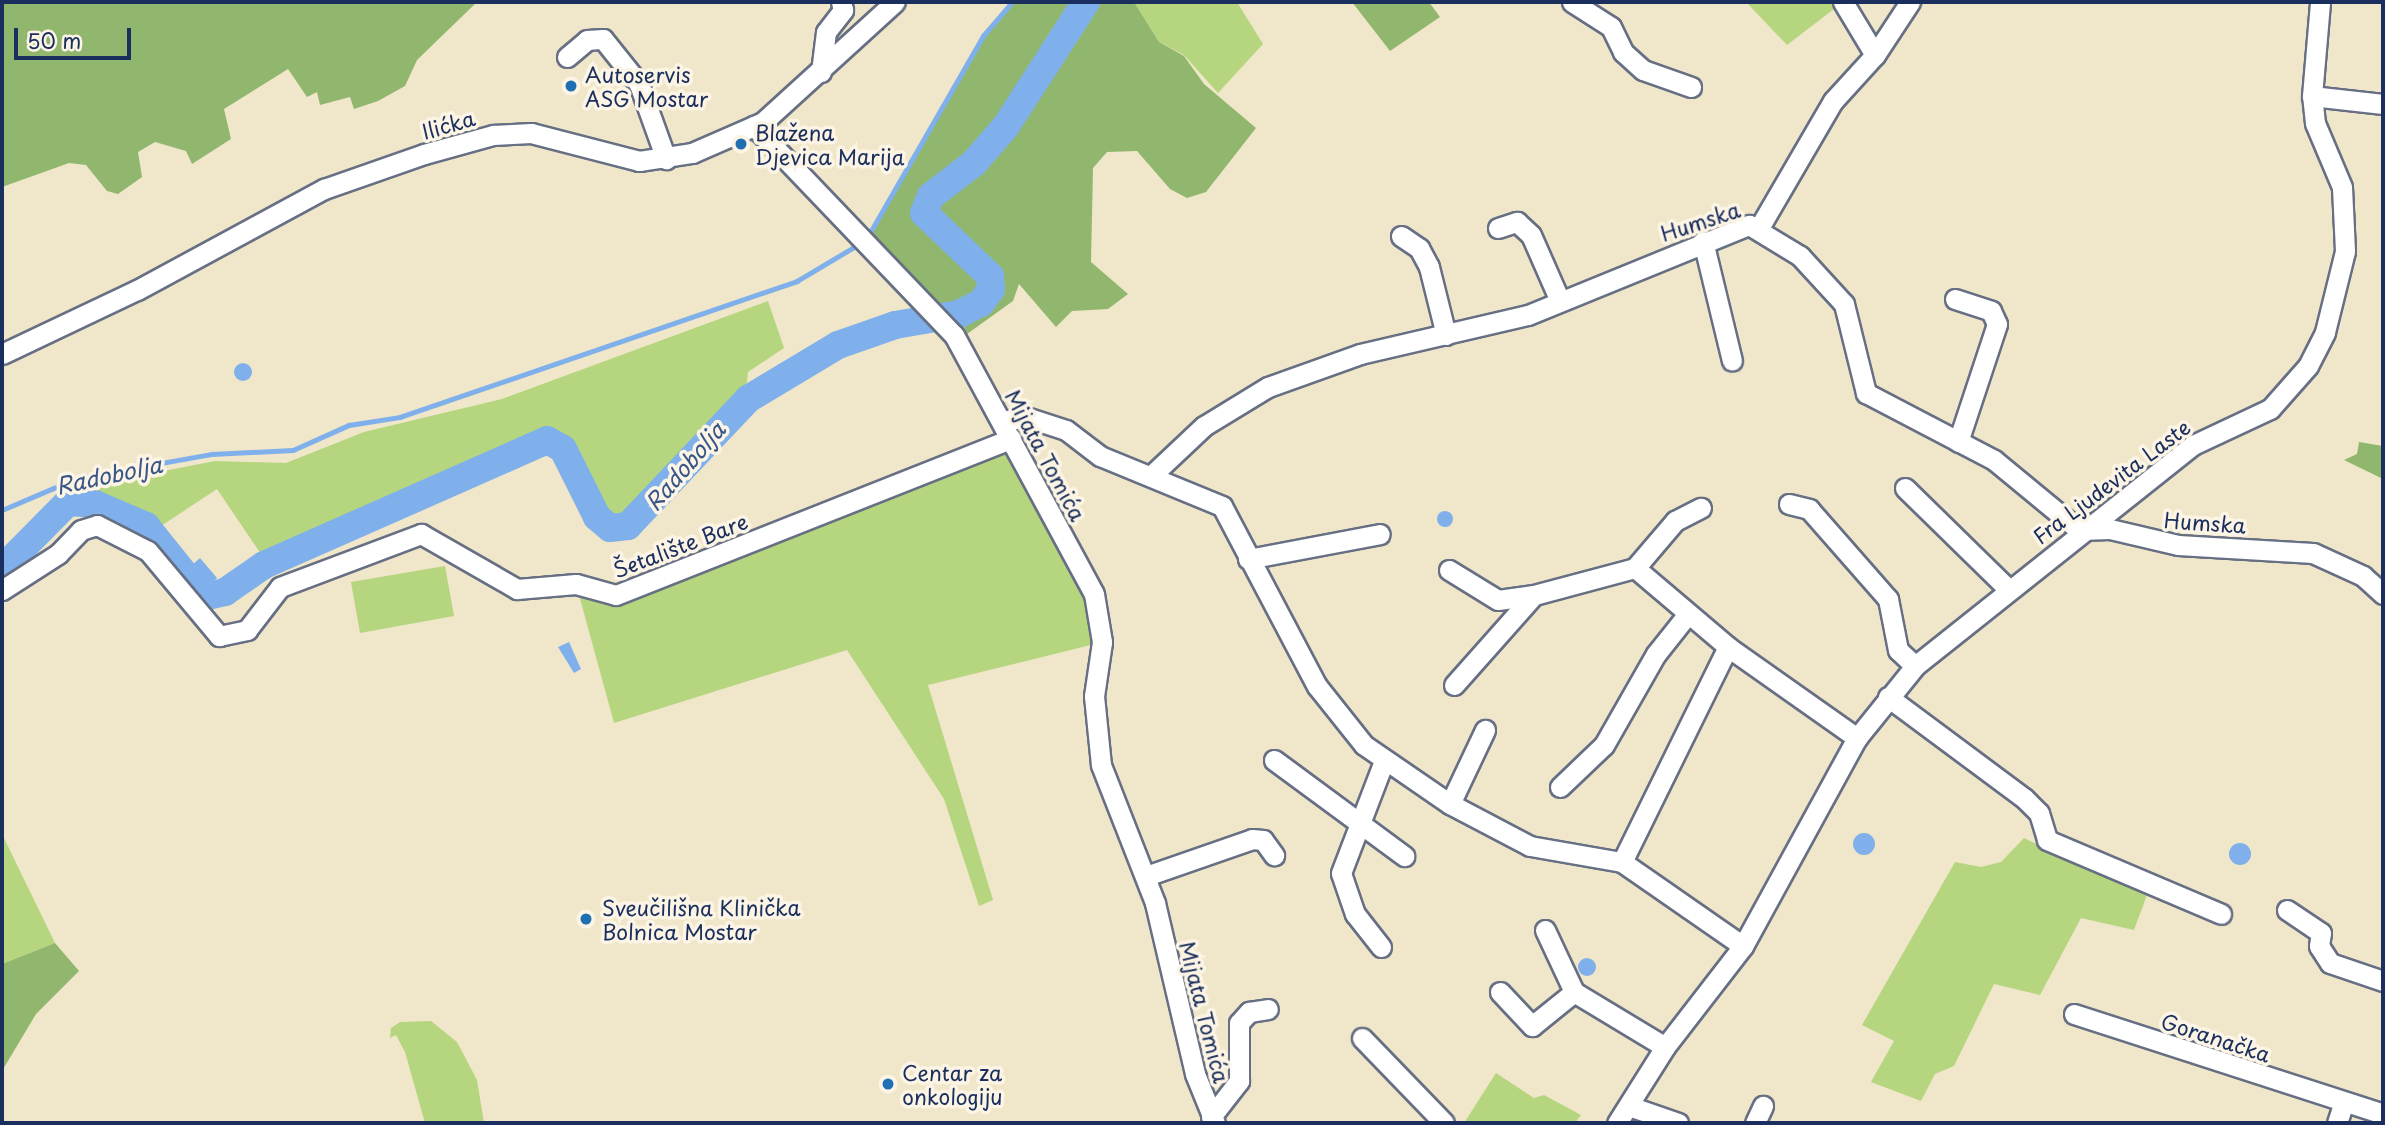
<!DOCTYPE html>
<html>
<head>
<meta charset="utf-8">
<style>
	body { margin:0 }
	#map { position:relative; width:2385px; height:1125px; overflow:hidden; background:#f0e6c9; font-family:"Playpen Sans",sans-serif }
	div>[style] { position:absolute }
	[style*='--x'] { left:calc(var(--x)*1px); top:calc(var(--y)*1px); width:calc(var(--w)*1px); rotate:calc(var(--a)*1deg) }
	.green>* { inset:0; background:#b5d67e }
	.forest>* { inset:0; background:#90b76d }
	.water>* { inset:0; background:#7fb0eb }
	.round { border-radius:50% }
	.stream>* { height:4.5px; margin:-2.25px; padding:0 2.25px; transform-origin:2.25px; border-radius:2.25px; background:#7fb0eb }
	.river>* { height:28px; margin:-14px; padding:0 14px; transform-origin:14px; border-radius:14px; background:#7fb0eb }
	.roads { filter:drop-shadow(2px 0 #666f83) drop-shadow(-2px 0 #666f83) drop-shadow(0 2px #666f83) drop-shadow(0 -2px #666f83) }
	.minor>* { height:19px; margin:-9.5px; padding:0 9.5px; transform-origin:9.5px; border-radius:9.5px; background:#fff }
	.dots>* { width:19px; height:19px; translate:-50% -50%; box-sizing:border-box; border:4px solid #fcf5e5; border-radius:50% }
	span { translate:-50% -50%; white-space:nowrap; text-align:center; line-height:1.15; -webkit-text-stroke:7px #fcf5e5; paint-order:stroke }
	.poi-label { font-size:21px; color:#1b2f5e }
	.left { translate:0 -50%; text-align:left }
	.street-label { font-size:21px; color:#1b2f5e }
	.water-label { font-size:23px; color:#395688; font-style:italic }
	.frame { position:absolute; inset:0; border:4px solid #1b2f5e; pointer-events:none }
	.scale { position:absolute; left:14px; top:28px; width:117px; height:32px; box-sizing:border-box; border:4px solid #1b2f5e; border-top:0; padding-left:9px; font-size:21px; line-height:24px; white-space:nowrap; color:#1b2f5e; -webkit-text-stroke:5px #fcf5e5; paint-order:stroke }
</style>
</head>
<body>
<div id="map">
	<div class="green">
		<div style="clip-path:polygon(1134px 2px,1237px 2px,1263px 44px,1218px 93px,1184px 55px,1159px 42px)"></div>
		<div style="clip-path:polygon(1746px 2px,1843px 2px,1787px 45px)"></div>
		<div style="clip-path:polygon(768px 301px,784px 348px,748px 372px,746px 390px,627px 518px,613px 520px,603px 511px,572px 446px,552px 433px,523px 439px,263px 557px,217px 489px,158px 528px,101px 501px,87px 486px,215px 461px,286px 463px,364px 432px,502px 399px)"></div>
		<div style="clip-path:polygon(1011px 439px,1064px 536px,1103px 642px,928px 685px,993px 900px,979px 906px,944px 799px,847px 650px,614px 723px,576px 584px,608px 594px)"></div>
		<div style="clip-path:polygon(445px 566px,454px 616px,360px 633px,351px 582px)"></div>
		<div style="clip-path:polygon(2px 834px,55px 943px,2px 964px)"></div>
		<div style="clip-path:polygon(2024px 838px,2147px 895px,2134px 930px,2081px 918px,2040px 995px,1994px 984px,1954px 1066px,1935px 1074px,1921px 1101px,1871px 1082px,1894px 1041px,1862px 1025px,1955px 862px,1981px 867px,2001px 862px)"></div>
		<div style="clip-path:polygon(431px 1021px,457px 1042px,477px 1080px,484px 1123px,425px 1123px,405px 1052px,396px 1035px,390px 1038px,391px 1028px,400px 1022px)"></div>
		<div style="clip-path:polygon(1496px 1073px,1534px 1098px,1544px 1095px,1581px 1115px,1575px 1123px,1464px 1123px)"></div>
	</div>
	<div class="forest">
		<div style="clip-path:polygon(2px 2px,477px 2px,417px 60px,405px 86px,378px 101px,354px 109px,350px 97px,320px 105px,317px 92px,307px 97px,288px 69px,224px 109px,231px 139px,192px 164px,186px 151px,155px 142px,138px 152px,142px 177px,118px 194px,107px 191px,86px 165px,69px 163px,2px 187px)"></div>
		<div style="clip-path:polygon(1012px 2px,1134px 2px,1159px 42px,1184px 56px,1204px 84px,1256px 128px,1206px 192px,1187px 198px,1170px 189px,1137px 151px,1107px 152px,1093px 168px,1091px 262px,1128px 294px,1108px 309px,1072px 311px,1056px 327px,1019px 284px,1013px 301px,967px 334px,959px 315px,945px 317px,939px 304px,921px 299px,866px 238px,983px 36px)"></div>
		<div style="clip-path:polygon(1352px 2px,1429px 2px,1440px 17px,1390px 51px)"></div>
		<div style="clip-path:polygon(2359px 442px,2383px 446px,2383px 479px,2344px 460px,2357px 454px)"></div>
		<div style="clip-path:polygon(55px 943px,79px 971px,36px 1014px,2px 1071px,2px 964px)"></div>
	</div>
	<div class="water">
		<div class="round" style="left:234px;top:363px;width:18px;height:18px"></div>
		<div class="round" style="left:1437px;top:511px;width:16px;height:16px"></div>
		<div style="clip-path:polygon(200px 558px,217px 578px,209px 585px,192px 565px)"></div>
		<div style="clip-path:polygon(569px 642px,581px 669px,574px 673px,558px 647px)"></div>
		<div class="round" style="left:1853px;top:833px;width:22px;height:22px"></div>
		<div class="round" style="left:2229px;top:843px;width:22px;height:22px"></div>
		<div class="round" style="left:1578px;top:958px;width:18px;height:18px"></div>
	</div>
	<div class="stream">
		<div style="--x:868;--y:236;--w:231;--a:-60.1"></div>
		<div style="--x:983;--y:36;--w:45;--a:-49.5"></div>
		<div style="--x:2;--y:510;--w:82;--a:-23.1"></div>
		<div style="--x:77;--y:478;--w:137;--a:-10.1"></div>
		<div style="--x:212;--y:454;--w:81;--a:-2.8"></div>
		<div style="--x:293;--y:450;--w:61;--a:-24.1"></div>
		<div style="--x:349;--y:425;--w:52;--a:-8.9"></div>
		<div style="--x:400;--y:417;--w:420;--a:-18.9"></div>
		<div style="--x:797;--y:281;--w:72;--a:-30.8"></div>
	</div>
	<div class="river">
		<div style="--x:2;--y:569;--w:94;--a:-45.4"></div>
		<div style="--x:68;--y:502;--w:27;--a:4"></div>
		<div style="--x:95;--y:504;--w:56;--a:23.3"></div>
		<div style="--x:146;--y:526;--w:91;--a:51.2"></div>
		<div style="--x:203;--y:597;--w:23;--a:-13"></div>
		<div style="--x:225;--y:592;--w:47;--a:-34.7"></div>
		<div style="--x:264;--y:565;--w:309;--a:-23.8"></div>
		<div style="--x:547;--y:440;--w:18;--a:29"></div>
		<div style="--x:563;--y:449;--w:76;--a:63.4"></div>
		<div style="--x:597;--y:517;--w:17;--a:40"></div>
		<div style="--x:610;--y:528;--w:18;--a:-6"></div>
		<div style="--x:628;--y:526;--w:175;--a:-46.6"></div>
		<div style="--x:748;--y:399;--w:105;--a:-31"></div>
		<div style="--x:838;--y:345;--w:60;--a:-19.3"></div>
		<div style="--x:895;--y:325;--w:65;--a:-9.8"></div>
		<div style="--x:959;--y:314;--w:25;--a:-27"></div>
		<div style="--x:981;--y:303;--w:17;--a:-54"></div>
		<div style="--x:991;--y:289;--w:13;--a:-94"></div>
		<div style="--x:990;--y:276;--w:91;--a:-136.3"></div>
		<div style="--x:924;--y:213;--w:18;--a:-68"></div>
		<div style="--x:931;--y:196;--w:54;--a:-37.5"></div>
		<div style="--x:974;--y:163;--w:49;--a:-49.1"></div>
		<div style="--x:1006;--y:126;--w:148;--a:-57.2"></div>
	</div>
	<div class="roads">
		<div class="minor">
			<div style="--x:1572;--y:2;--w:46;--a:32.7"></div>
			<div style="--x:1611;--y:27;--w:28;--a:64"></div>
			<div style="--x:1623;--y:52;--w:27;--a:42"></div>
			<div style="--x:1643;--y:70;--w:51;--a:19.5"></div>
			<div style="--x:1875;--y:55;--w:64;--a:-56.6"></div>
			<div style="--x:567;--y:57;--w:26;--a:-40"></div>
			<div style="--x:587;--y:40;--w:16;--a:-4"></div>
			<div style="--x:603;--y:39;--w:58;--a:51.3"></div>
			<div style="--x:639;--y:84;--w:80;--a:70.2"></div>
			<div style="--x:821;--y:72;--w:40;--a:-82.9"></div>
			<div style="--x:826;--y:32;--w:28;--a:-52"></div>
			<div style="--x:843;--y:10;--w:8;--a:-104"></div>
			<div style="--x:2312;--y:96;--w:71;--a:6.4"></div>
			<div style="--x:754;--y:126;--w:289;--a:46.3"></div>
			<div style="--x:954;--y:335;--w:294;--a:61.6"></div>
			<div style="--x:1094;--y:594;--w:49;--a:80.5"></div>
			<div style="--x:1102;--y:642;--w:55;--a:98.4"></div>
			<div style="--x:1094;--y:696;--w:69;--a:84.2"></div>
			<div style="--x:1101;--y:765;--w:148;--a:68.6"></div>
			<div style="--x:1155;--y:903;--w:176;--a:76.8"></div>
			<div style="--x:1195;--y:1074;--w:53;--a:67.8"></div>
			<div style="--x:1498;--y:228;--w:20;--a:-18"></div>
			<div style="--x:1517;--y:222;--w:19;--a:43"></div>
			<div style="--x:1531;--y:235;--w:72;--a:66.3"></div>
			<div style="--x:1759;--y:228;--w:147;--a:-59.8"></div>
			<div style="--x:1833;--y:101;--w:62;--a:-47.6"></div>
			<div style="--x:1875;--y:55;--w:62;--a:-121.1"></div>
			<div style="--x:1401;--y:236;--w:22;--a:34"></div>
			<div style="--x:1419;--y:248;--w:21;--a:62"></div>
			<div style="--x:1429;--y:267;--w:70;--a:76"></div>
			<div style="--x:1703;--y:241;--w:123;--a:76.4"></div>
			<div style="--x:1955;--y:299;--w:38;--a:18"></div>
			<div style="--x:1991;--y:311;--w:14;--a:65"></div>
			<div style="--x:1997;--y:324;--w:124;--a:108.3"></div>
			<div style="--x:2;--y:354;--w:149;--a:-25.4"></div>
			<div style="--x:137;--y:290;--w:213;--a:-28.4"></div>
			<div style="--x:324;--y:189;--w:106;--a:-19.3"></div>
			<div style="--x:424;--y:154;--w:72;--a:-15.4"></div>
			<div style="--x:493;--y:135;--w:38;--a:-3"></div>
			<div style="--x:531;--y:133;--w:112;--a:14.5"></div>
			<div style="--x:639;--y:161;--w:54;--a:-8.6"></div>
			<div style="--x:692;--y:153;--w:77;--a:-23.6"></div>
			<div style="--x:763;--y:122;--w:178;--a:-42.3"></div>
			<div style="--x:1002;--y:421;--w:24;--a:-9"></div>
			<div style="--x:1026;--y:417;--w:42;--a:18"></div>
			<div style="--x:1066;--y:430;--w:43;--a:37.4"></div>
			<div style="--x:1100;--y:456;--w:132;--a:22.3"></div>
			<div style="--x:1222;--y:506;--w:204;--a:62.2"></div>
			<div style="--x:1317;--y:686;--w:75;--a:51.5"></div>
			<div style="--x:1364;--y:745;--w:104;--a:34.5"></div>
			<div style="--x:1450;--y:804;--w:90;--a:27.7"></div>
			<div style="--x:1530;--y:846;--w:93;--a:9.9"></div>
			<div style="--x:1622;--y:862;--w:147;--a:34.8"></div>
			<div style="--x:1153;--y:474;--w:70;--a:-43.3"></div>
			<div style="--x:1204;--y:426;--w:75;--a:-31.4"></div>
			<div style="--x:1268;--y:387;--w:98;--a:-19.7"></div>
			<div style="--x:1360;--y:354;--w:172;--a:-13.1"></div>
			<div style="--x:1528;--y:315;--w:239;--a:-22.2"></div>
			<div style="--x:1749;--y:225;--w:60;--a:31.3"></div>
			<div style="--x:1800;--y:256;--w:65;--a:47.5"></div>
			<div style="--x:1844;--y:304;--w:92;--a:76.1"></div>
			<div style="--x:1866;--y:393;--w:144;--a:27.6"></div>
			<div style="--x:1994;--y:460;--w:110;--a:39.5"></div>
			<div style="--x:2079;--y:530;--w:31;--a:-2"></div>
			<div style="--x:2110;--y:529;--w:70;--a:13.2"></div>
			<div style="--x:2178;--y:545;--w:135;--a:3.4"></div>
			<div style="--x:2313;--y:553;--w:55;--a:24.7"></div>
			<div style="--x:2363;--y:576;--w:27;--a:42"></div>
			<div style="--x:1905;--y:488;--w:143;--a:44.4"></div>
			<div style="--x:1789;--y:504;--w:21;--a:14"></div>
			<div style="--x:1809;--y:509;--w:120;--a:48.7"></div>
			<div style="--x:1888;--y:599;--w:52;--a:78.9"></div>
			<div style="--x:1898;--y:650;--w:23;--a:43"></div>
			<div style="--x:1248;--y:559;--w:134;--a:-10.7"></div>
			<div style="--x:1635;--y:568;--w:122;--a:40.3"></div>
			<div style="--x:1728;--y:647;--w:158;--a:35.2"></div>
			<div style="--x:1449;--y:570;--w:57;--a:31.5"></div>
			<div style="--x:1498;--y:600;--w:36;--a:-8"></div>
			<div style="--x:2;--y:590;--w:67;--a:-32.7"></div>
			<div style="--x:58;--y:554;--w:33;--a:-46"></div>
			<div style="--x:81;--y:530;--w:17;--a:-17"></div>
			<div style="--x:97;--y:525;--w:57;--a:27"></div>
			<div style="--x:148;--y:551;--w:111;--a:50.1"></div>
			<div style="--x:219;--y:636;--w:29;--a:-12"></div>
			<div style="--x:247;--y:630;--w:54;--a:-52.5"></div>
			<div style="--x:280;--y:587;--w:151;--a:-20.6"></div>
			<div style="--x:421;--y:534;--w:111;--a:29.8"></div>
			<div style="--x:517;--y:589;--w:59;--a:-4.8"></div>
			<div style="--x:576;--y:584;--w:41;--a:15.4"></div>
			<div style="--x:616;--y:595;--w:425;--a:-21.6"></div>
			<div style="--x:1454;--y:685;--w:120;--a:-48.4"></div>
			<div style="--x:1534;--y:595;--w:105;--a:-15"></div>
			<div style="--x:1635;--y:568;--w:62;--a:-49.6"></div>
			<div style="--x:1675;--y:521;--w:29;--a:-27"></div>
			<div style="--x:1888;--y:697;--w:169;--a:36.6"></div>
			<div style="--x:2024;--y:798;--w:21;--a:45"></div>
			<div style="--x:2039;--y:813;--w:28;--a:73"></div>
			<div style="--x:2047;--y:840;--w:189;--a:23"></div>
			<div style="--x:1274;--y:760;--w:162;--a:36.4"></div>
			<div style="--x:1560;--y:787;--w:61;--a:-43.7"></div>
			<div style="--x:1604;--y:745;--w:105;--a:-60.3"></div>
			<div style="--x:1656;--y:654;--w:50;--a:-51.5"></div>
			<div style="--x:1450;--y:804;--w:82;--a:-64.7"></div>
			<div style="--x:1622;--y:862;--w:240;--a:-63.8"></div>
			<div style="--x:1146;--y:876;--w:112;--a:-19.2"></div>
			<div style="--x:1252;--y:839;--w:11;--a:5"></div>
			<div style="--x:1263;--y:840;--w:19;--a:54"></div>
			<div style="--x:2287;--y:910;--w:41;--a:34.1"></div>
			<div style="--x:2321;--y:933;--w:13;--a:99"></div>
			<div style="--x:2319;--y:946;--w:20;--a:57"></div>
			<div style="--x:2330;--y:963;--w:56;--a:18.8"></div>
			<div style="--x:1545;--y:930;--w:68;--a:64.9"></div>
			<div style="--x:1381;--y:947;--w:42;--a:-128.2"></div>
			<div style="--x:1355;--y:914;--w:43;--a:-108.9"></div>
			<div style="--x:1341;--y:873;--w:120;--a:-69"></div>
			<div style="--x:1500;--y:992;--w:47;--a:46.7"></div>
			<div style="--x:1532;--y:1026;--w:54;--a:-39"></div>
			<div style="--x:1574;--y:992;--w:106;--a:31.1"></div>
			<div style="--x:2074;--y:1014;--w:325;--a:17.9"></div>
			<div style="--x:1362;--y:1038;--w:118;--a:46"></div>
			<div style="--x:1629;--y:1106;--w:52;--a:19.1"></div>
			<div style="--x:1211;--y:1117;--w:46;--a:-52.1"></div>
			<div style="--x:1239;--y:1081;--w:58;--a:-90"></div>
			<div style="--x:1239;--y:1023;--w:15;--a:-48"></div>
			<div style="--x:1249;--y:1012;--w:19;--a:-9"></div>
			<div style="--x:1617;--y:1123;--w:90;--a:-57.7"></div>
			<div style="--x:1665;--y:1047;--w:128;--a:-52.3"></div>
			<div style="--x:1743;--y:946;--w:237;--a:-61.3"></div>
			<div style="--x:1857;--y:738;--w:92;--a:-51.1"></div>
			<div style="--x:1915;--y:666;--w:355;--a:-38.5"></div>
			<div style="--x:2193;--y:445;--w:85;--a:-25.1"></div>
			<div style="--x:2270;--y:409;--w:57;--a:-48.5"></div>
			<div style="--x:2308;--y:366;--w:38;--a:-63"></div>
			<div style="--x:2325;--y:332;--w:83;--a:-76.1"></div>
			<div style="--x:2345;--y:251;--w:64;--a:-92.7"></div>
			<div style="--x:2342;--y:187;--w:69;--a:-112.9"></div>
			<div style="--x:2315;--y:123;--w:27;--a:-96"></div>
			<div style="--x:2312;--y:96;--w:94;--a:-85.1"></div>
			<div style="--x:1755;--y:1123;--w:19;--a:-65"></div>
			<div style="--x:2337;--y:1123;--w:22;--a:-72"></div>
		</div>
	</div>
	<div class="dots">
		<div style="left:571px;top:86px;background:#1f6fb2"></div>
		<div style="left:741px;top:144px;background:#1f6fb2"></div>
		<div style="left:586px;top:919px;background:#1f6fb2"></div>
		<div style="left:888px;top:1084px;background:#1f6fb2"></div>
	</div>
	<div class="poi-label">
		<span class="left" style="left:585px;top:86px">Autoservis<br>ASG Mostar</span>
		<span class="left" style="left:755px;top:144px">Blažena<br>Djevica Marija</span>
		<span class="left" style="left:602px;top:919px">Sveučilišna Klinička<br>Bolnica Mostar</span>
		<span class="left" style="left:902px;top:1084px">Centar za<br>onkologiju</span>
	</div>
	<div class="street-label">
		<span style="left:448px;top:124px;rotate:-16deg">Ilićka</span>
		<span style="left:1700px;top:221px;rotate:-18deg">Humska</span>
		<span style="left:1046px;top:455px;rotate:62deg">Mijata Tomića</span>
		<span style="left:2111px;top:481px;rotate:-37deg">Fra Ljudevita Laste</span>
		<span style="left:2205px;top:522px;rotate:4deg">Humska</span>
		<span style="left:680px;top:545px;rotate:-21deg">Šetalište Bare</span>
		<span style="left:1205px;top:1012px;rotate:76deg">Mijata Tomića</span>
		<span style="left:2216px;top:1037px;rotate:18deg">Goranačka</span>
	</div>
	<div class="water-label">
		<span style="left:685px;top:466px;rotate:-49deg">Radobolja</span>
		<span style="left:109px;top:475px;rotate:-12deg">Radobolja</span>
	</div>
	<div class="frame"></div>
	<div class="scale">50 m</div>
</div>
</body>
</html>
